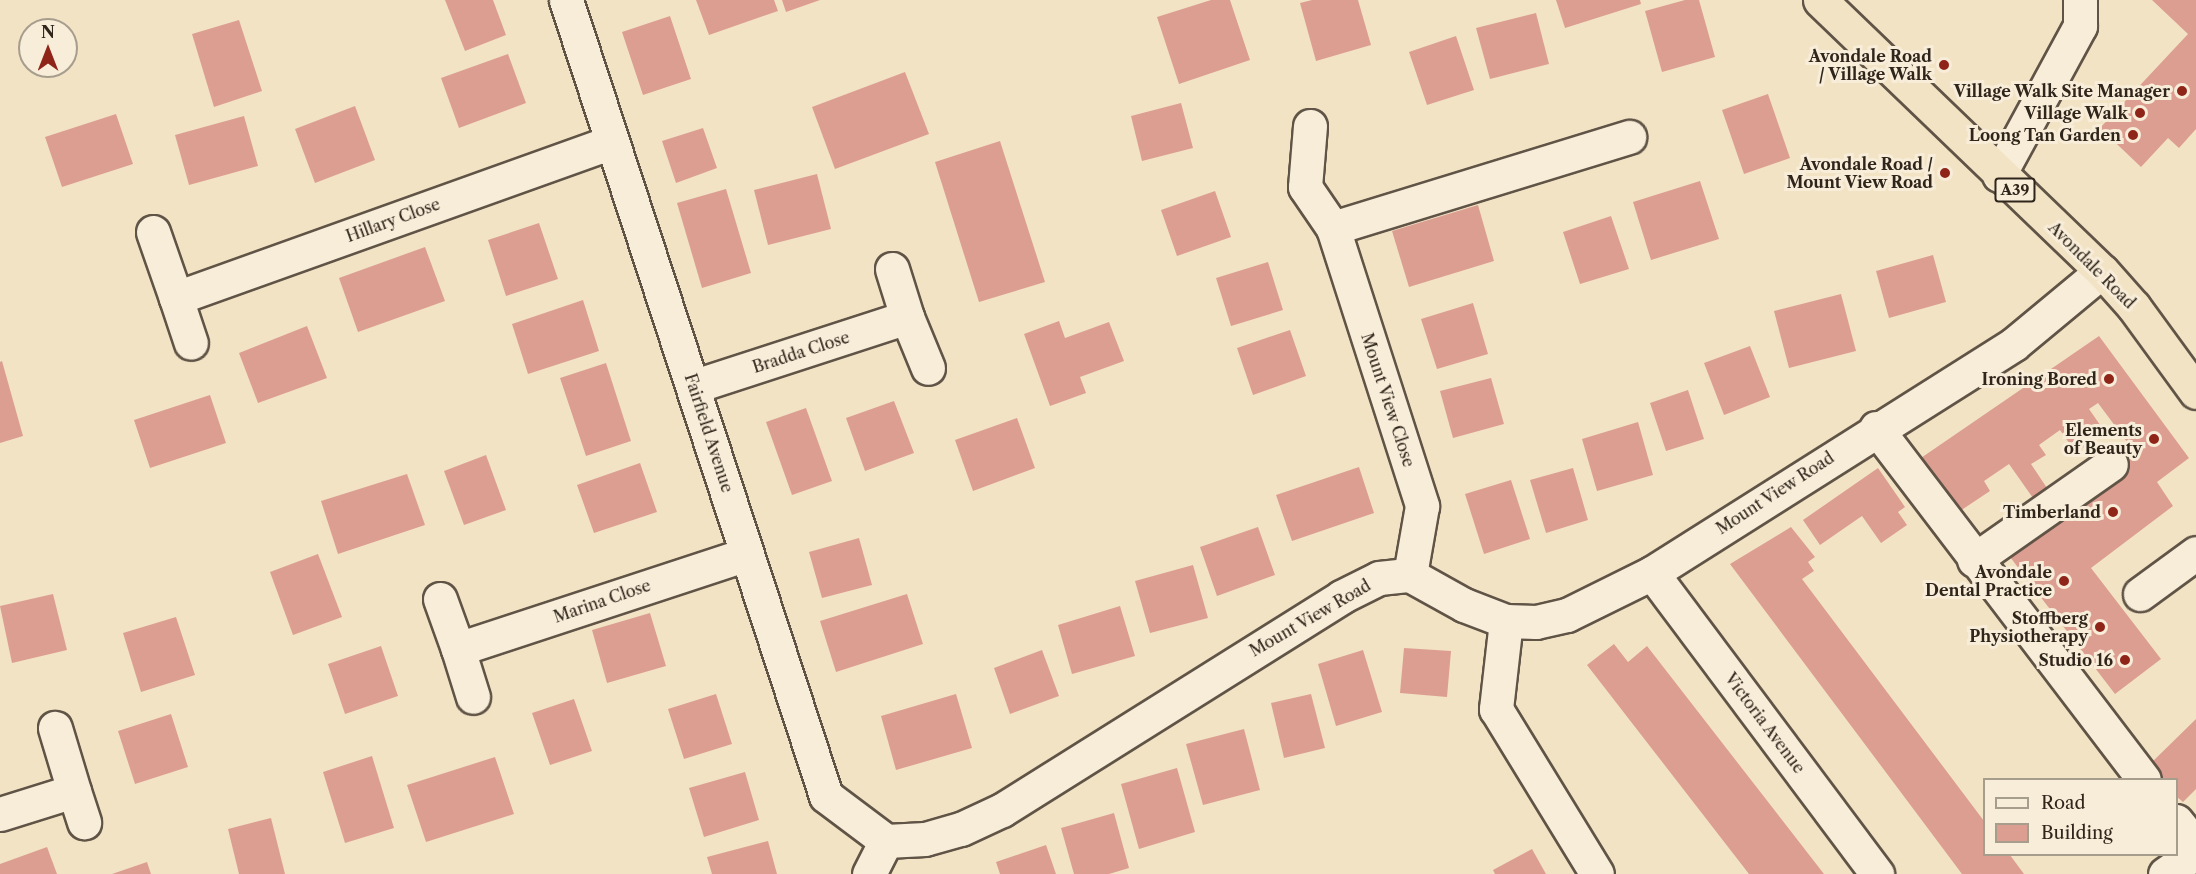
<!DOCTYPE html>
<html>
<head>
<meta charset="utf-8">
<style>
	body { margin:0 }
	#map { position:relative; width:2196px; height:874px; overflow:hidden; background:#f2e3c5; font-family:"Libre Caslon Text",serif }
	div>[style] { position:absolute }
	[style*='--x'] { left:calc(var(--x)*1px); top:calc(var(--y)*1px); width:calc(var(--w)*1px); rotate:calc(var(--a)*1deg) }
	.building>* { inset:0; background:#dd9e92 }
	.roads { filter:drop-shadow(2px 0 #605446) drop-shadow(-2px 0 #605446) drop-shadow(0 2px #605446) drop-shadow(0 -2px #605446) }
	.minor>* { height:33px; margin:-16.5px; padding:0 16.5px; transform-origin:16.5px; border-radius:16.5px; background:#f7edd9 }
	.highway>* { height:33px; margin:-16.5px; padding:0 16.5px; transform-origin:16.5px; border-radius:16.5px; background:#f2e3c5 }
	.dots>* { width:16px; height:16px; translate:-50% -50%; box-sizing:border-box; border:3px solid #f7edd9; border-radius:50% }
	span { translate:-50% -50%; white-space:nowrap; text-align:center; line-height:1.15; -webkit-text-stroke:6px #f7edd9; paint-order:stroke }
	.shield-label span { padding:2px 4px; background:#f7edd9; border:2px solid; border-radius:4px; -webkit-text-stroke-width:0 }
	.shield-label { font-size:15px; color:#30251b; font-weight:700 }
	.poi-label { font-size:16px; color:#30251b; font-weight:700 }
	.right { translate:-100% -50%; text-align:right }
	.street-label { font-size:16px; color:#30251b }
	.legend { position:absolute; left:1983px; top:778px; width:195px; height:78px; box-sizing:border-box; background:#f7edd9; border:2px solid #a79d8d; margin:0; padding:8px 10px; list-style:none; font-size:18px; color:#30251b }
	.legend li { display:flex; align-items:center; gap:12px; height:30px }
	.legend b { width:30px; border:2px solid #a79d8d }
	.north { position:absolute; left:18px; top:18px; width:60px; height:60px; box-sizing:border-box; background:#f7edd9; border:2px solid #a79d8d; border-radius:50%; rotate:0deg; font-size:16px; font-weight:700; line-height:24px; text-align:center; color:#30251b }
	.north::after { content:''; display:block; margin:auto; width:21px; height:27px; background:#8f2418; clip-path:polygon(50% 0,100% 100%,50% 72%,0 100%) }
</style>
</head>
<body>
<div id="map">
	<div class="building">
		<div style="clip-path:polygon(445px 0,493px 0,506px 35px,465px 51px)"></div>
		<div style="clip-path:polygon(696px 0,774px 0,778px 11px,709px 35px)"></div>
		<div style="clip-path:polygon(782px 0,820px 0,786px 12px)"></div>
		<div style="clip-path:polygon(1211px 0,1230px 0,1250px 60px,1179px 84px,1157px 17px)"></div>
		<div style="clip-path:polygon(1312px 0,1358px 0,1371px 45px,1316px 61px,1300px 3px)"></div>
		<div style="clip-path:polygon(1556px 0,1640px 0,1641px 4px,1565px 28px)"></div>
		<div style="clip-path:polygon(1685px 0,1699px 0,1715px 57px,1662px 72px,1645px 11px)"></div>
		<div style="clip-path:polygon(2152px 0,2196px 0,2196px 129px,2179px 148px,2168px 138px,2141px 167px,2100px 128px,2188px 34px)"></div>
		<div style="clip-path:polygon(1536px 13px,1549px 64px,1490px 79px,1476px 28px)"></div>
		<div style="clip-path:polygon(670px 16px,691px 79px,643px 95px,622px 32px)"></div>
		<div style="clip-path:polygon(239px 20px,262px 91px,214px 107px,192px 34px)"></div>
		<div style="clip-path:polygon(1456px 36px,1474px 90px,1427px 105px,1409px 52px)"></div>
		<div style="clip-path:polygon(508px 54px,526px 103px,459px 128px,441px 78px)"></div>
		<div style="clip-path:polygon(905px 72px,929px 134px,835px 169px,812px 107px)"></div>
		<div style="clip-path:polygon(1768px 94px,1790px 158px,1744px 174px,1722px 110px)"></div>
		<div style="clip-path:polygon(1181px 103px,1193px 148px,1142px 161px,1131px 116px)"></div>
		<div style="clip-path:polygon(355px 106px,375px 160px,315px 183px,295px 129px)"></div>
		<div style="clip-path:polygon(116px 114px,133px 164px,62px 187px,45px 137px)"></div>
		<div style="clip-path:polygon(244px 116px,258px 166px,189px 185px,175px 135px)"></div>
		<div style="clip-path:polygon(703px 128px,717px 168px,676px 183px,662px 141px)"></div>
		<div style="clip-path:polygon(1000px 141px,1045px 282px,979px 302px,935px 162px)"></div>
		<div style="clip-path:polygon(817px 174px,831px 229px,768px 245px,754px 190px)"></div>
		<div style="clip-path:polygon(1700px 181px,1719px 239px,1651px 260px,1633px 202px)"></div>
		<div style="clip-path:polygon(726px 189px,751px 273px,702px 288px,677px 203px)"></div>
		<div style="clip-path:polygon(1215px 191px,1231px 237px,1177px 256px,1161px 210px)"></div>
		<div style="clip-path:polygon(1478px 205px,1494px 261px,1409px 287px,1392px 231px)"></div>
		<div style="clip-path:polygon(1611px 216px,1629px 269px,1580px 284px,1563px 232px)"></div>
		<div style="clip-path:polygon(539px 223px,558px 279px,506px 296px,488px 240px)"></div>
		<div style="clip-path:polygon(425px 247px,445px 301px,358px 332px,339px 278px)"></div>
		<div style="clip-path:polygon(1933px 255px,1946px 302px,1889px 318px,1876px 271px)"></div>
		<div style="clip-path:polygon(1268px 262px,1283px 310px,1231px 326px,1216px 278px)"></div>
		<div style="clip-path:polygon(1841px 294px,1856px 351px,1789px 368px,1774px 311px)"></div>
		<div style="clip-path:polygon(583px 300px,599px 351px,528px 374px,512px 324px)"></div>
		<div style="clip-path:polygon(1473px 303px,1488px 354px,1437px 369px,1421px 319px)"></div>
		<div style="clip-path:polygon(1059px 321px,1065px 338px,1109px 322px,1124px 361px,1080px 377px,1086px 393px,1050px 406px,1024px 334px)"></div>
		<div style="clip-path:polygon(307px 326px,327px 378px,258px 403px,239px 353px)"></div>
		<div style="clip-path:polygon(1290px 330px,1306px 376px,1253px 395px,1237px 348px)"></div>
		<div style="clip-path:polygon(2099px 336px,2189px 458px,2157px 482px,2173px 506px,2091px 568px,2161px 659px,2115px 694px,2007px 553px,2136px 454px,2098px 403px,2089px 409px,2105px 432px,2076px 453px,2060px 430px,2039px 445px,2046px 455px,2031px 464px,2049px 491px,2035px 501px,2009px 464px,1984px 481px,1990px 491px,1954px 515px,1918px 460px)"></div>
		<div style="clip-path:polygon(1750px 346px,1770px 397px,1724px 415px,1704px 363px)"></div>
		<div style="clip-path:polygon(2px 361px,23px 436px,0 443px,0 362px)"></div>
		<div style="clip-path:polygon(606px 363px,631px 441px,586px 456px,560px 378px)"></div>
		<div style="clip-path:polygon(1491px 378px,1504px 424px,1453px 438px,1440px 391px)"></div>
		<div style="clip-path:polygon(1688px 390px,1704px 439px,1666px 451px,1650px 403px)"></div>
		<div style="clip-path:polygon(210px 395px,226px 443px,150px 468px,134px 420px)"></div>
		<div style="clip-path:polygon(894px 401px,914px 453px,865px 471px,846px 418px)"></div>
		<div style="clip-path:polygon(806px 408px,832px 481px,792px 495px,766px 422px)"></div>
		<div style="clip-path:polygon(1017px 418px,1035px 468px,973px 491px,955px 440px)"></div>
		<div style="clip-path:polygon(1638px 422px,1653px 475px,1597px 491px,1582px 439px)"></div>
		<div style="clip-path:polygon(486px 455px,506px 510px,464px 525px,444px 471px)"></div>
		<div style="clip-path:polygon(640px 463px,657px 512px,594px 533px,577px 485px)"></div>
		<div style="clip-path:polygon(1359px 467px,1374px 513px,1292px 541px,1276px 495px)"></div>
		<div style="clip-path:polygon(1573px 468px,1588px 520px,1546px 533px,1530px 480px)"></div>
		<div style="clip-path:polygon(1878px 468px,1905px 507px,1898px 512px,1907px 525px,1881px 543px,1862px 516px,1820px 545px,1803px 520px)"></div>
		<div style="clip-path:polygon(407px 474px,425px 525px,338px 554px,321px 501px)"></div>
		<div style="clip-path:polygon(1511px 480px,1530px 539px,1484px 554px,1465px 494px)"></div>
		<div style="clip-path:polygon(1258px 527px,1275px 575px,1217px 596px,1200px 547px)"></div>
		<div style="clip-path:polygon(1791px 527px,1815px 557px,1808px 562px,1814px 571px,1802px 579px,1984px 821px,1984px 855px,2010px 855px,2024px 874px,1962px 874px,1730px 564px)"></div>
		<div style="clip-path:polygon(859px 538px,872px 585px,822px 598px,809px 552px)"></div>
		<div style="clip-path:polygon(318px 554px,342px 617px,293px 635px,270px 572px)"></div>
		<div style="clip-path:polygon(1193px 565px,1208px 618px,1150px 633px,1135px 581px)"></div>
		<div style="clip-path:polygon(53px 594px,67px 650px,12px 663px,0 606px)"></div>
		<div style="clip-path:polygon(907px 594px,923px 644px,836px 672px,820px 621px)"></div>
		<div style="clip-path:polygon(1120px 606px,1135px 656px,1072px 674px,1058px 625px)"></div>
		<div style="clip-path:polygon(650px 613px,666px 666px,607px 683px,592px 630px)"></div>
		<div style="clip-path:polygon(176px 617px,195px 675px,141px 692px,123px 633px)"></div>
		<div style="clip-path:polygon(1614px 644px,1628px 662px,1647px 646px,1824px 874px,1749px 874px,1587px 665px)"></div>
		<div style="clip-path:polygon(381px 646px,398px 696px,345px 714px,328px 664px)"></div>
		<div style="clip-path:polygon(1404px 648px,1451px 651px,1447px 697px,1400px 693px)"></div>
		<div style="clip-path:polygon(1042px 650px,1059px 696px,1010px 714px,994px 668px)"></div>
		<div style="clip-path:polygon(1363px 650px,1382px 712px,1336px 726px,1318px 664px)"></div>
		<div style="clip-path:polygon(716px 694px,732px 744px,684px 759px,668px 709px)"></div>
		<div style="clip-path:polygon(956px 694px,972px 748px,896px 770px,881px 716px)"></div>
		<div style="clip-path:polygon(1311px 694px,1325px 748px,1284px 758px,1271px 703px)"></div>
		<div style="clip-path:polygon(574px 699px,592px 751px,550px 765px,532px 713px)"></div>
		<div style="clip-path:polygon(171px 714px,188px 767px,135px 784px,118px 731px)"></div>
		<div style="clip-path:polygon(2196px 719px,2196px 789px,2183px 802px,2176px 796px,2176px 780px,2161px 780px,2148px 766px)"></div>
		<div style="clip-path:polygon(1244px 729px,1260px 790px,1203px 805px,1186px 744px)"></div>
		<div style="clip-path:polygon(372px 756px,394px 828px,345px 843px,323px 772px)"></div>
		<div style="clip-path:polygon(495px 757px,514px 814px,426px 842px,407px 785px)"></div>
		<div style="clip-path:polygon(1177px 768px,1195px 832px,1139px 849px,1121px 784px)"></div>
		<div style="clip-path:polygon(745px 772px,759px 820px,704px 837px,689px 788px)"></div>
		<div style="clip-path:polygon(1114px 813px,1129px 868px,1109px 874px,1074px 874px,1061px 828px)"></div>
		<div style="clip-path:polygon(271px 818px,285px 874px,239px 874px,228px 829px)"></div>
		<div style="clip-path:polygon(768px 841px,777px 874px,712px 874px,707px 857px)"></div>
		<div style="clip-path:polygon(1046px 845px,1056px 874px,1000px 874px,996px 862px)"></div>
		<div style="clip-path:polygon(47px 847px,57px 874px,0 874px,0 864px)"></div>
		<div style="clip-path:polygon(1532px 849px,1546px 874px,1495px 874px,1493px 870px)"></div>
		<div style="clip-path:polygon(147px 862px,151px 874px,112px 874px)"></div>
	</div>
	<div class="roads">
		<div class="minor">
			<div style="--x:566;--y:0;--w:837;--a:71.91"></div>
			<div style="--x:826;--y:796;--w:75;--a:36.9"></div>
			<div style="--x:1310;--y:126;--w:61;--a:94.7"></div>
			<div style="--x:1305;--y:187;--w:50;--a:55.7"></div>
			<div style="--x:1333;--y:228;--w:292;--a:72.2"></div>
			<div style="--x:1422;--y:506;--w:70;--a:99.9"></div>
			<div style="--x:1999;--y:175;--w:170;--a:-61.5"></div>
			<div style="--x:2080;--y:26;--w:26;--a:-90"></div>
			<div style="--x:1333;--y:228;--w:310;--a:-17.1"></div>
			<div style="--x:153;--y:232;--w:70;--a:70.8"></div>
			<div style="--x:176;--y:298;--w:461;--a:-19.7"></div>
			<div style="--x:892;--y:269;--w:50;--a:72.6"></div>
			<div style="--x:176;--y:298;--w:47;--a:71.6"></div>
			<div style="--x:695;--y:386;--w:223;--a:-18"></div>
			<div style="--x:907;--y:317;--w:55;--a:67.6"></div>
			<div style="--x:1876;--y:428;--w:442;--a:52.7"></div>
			<div style="--x:1974;--y:560;--w:167;--a:-35"></div>
			<div style="--x:1652;--y:573;--w:376;--a:53.2"></div>
			<div style="--x:2140;--y:594;--w:69;--a:-36.2"></div>
			<div style="--x:440;--y:599;--w:53;--a:70.2"></div>
			<div style="--x:458;--y:649;--w:304;--a:-18.2"></div>
			<div style="--x:1506;--y:621;--w:89;--a:96.5"></div>
			<div style="--x:1496;--y:709;--w:193;--a:58.5"></div>
			<div style="--x:458;--y:649;--w:50;--a:72.6"></div>
			<div style="--x:74;--y:791;--w:33;--a:72"></div>
			<div style="--x:0;--y:814;--w:77;--a:-17.3"></div>
			<div style="--x:74;--y:791;--w:66;--a:-106.8"></div>
			<div style="--x:2176;--y:821;--w:32;--a:51"></div>
			<div style="--x:869;--y:874;--w:37;--a:-63"></div>
			<div style="--x:886;--y:841;--w:39;--a:-3"></div>
			<div style="--x:925;--y:839;--w:37;--a:-16"></div>
			<div style="--x:961;--y:829;--w:45;--a:-24.9"></div>
			<div style="--x:1002;--y:810;--w:400;--a:-32.1"></div>
			<div style="--x:1341;--y:597;--w:42;--a:-26.6"></div>
			<div style="--x:1379;--y:578;--w:31;--a:-6"></div>
			<div style="--x:1410;--y:575;--w:62;--a:29.1"></div>
			<div style="--x:1464;--y:605;--w:45;--a:20.9"></div>
			<div style="--x:1506;--y:621;--w:30;--a:2"></div>
			<div style="--x:1536;--y:622;--w:32;--a:-13"></div>
			<div style="--x:1567;--y:615;--w:95;--a:-26.3"></div>
			<div style="--x:1652;--y:573;--w:428;--a:-32.3"></div>
			<div style="--x:2014;--y:344;--w:114;--a:-39.7"></div>
			<div style="--x:2165;--y:874;--w:38;--a:-35"></div>
		</div>
		<div class="highway">
			<div style="--x:1820;--y:0;--w:391;--a:43.9"></div>
			<div style="--x:2102;--y:271;--w:48;--a:48.4"></div>
			<div style="--x:2134;--y:307;--w:105;--a:53.9"></div>
		</div>
	</div>
	<div class="dots">
		<div style="left:1944px;top:65px;background:#8f2418"></div>
		<div style="left:2182px;top:91px;background:#8f2418"></div>
		<div style="left:2140px;top:113px;background:#8f2418"></div>
		<div style="left:2133px;top:135px;background:#8f2418"></div>
		<div style="left:1945px;top:173px;background:#8f2418"></div>
		<div style="left:2109px;top:379px;background:#8f2418"></div>
		<div style="left:2154px;top:439px;background:#8f2418"></div>
		<div style="left:2113px;top:512px;background:#8f2418"></div>
		<div style="left:2064px;top:581px;background:#8f2418"></div>
		<div style="left:2100px;top:627px;background:#8f2418"></div>
		<div style="left:2125px;top:660px;background:#8f2418"></div>
	</div>
	<div class="shield-label">
		<span style="left:2015px;top:190px">A39</span>
	</div>
	<div class="poi-label">
		<span class="right" style="left:1932px;top:65px">Avondale Road<br>/ Village Walk</span>
		<span class="right" style="left:2170px;top:91px">Village Walk Site Manager</span>
		<span class="right" style="left:2128px;top:113px">Village Walk</span>
		<span class="right" style="left:2121px;top:135px">Loong Tan Garden</span>
		<span class="right" style="left:1933px;top:173px">Avondale Road /<br>Mount View Road</span>
		<span class="right" style="left:2097px;top:379px">Ironing Bored</span>
		<span class="right" style="left:2142px;top:439px">Elements<br>of Beauty</span>
		<span class="right" style="left:2101px;top:512px">Timberland</span>
		<span class="right" style="left:2052px;top:581px">Avondale<br>Dental Practice</span>
		<span class="right" style="left:2088px;top:627px">Stoffberg<br>Physiotherapy</span>
		<span class="right" style="left:2113px;top:660px">Studio 16</span>
	</div>
	<div class="street-label">
		<span style="left:393px;top:220px;rotate:-20deg">Hillary Close</span>
		<span style="left:2092px;top:265px;rotate:45deg">Avondale Road</span>
		<span style="left:801px;top:352px;rotate:-18deg">Bradda Close</span>
		<span style="left:1388px;top:400px;rotate:72deg">Mount View Close</span>
		<span style="left:709px;top:433px;rotate:72deg">Fairfield Avenue</span>
		<span style="left:1775px;top:493px;rotate:-33deg">Mount View Road</span>
		<span style="left:602px;top:601px;rotate:-19deg">Marina Close</span>
		<span style="left:1310px;top:618px;rotate:-30deg">Mount View Road</span>
		<span style="left:1765px;top:723px;rotate:53deg">Victoria Avenue</span>
	</div>
	<ul class="legend">
	<li><b style="height:8px;background:#f7edd9"></b>Road</li>
	<li><b style="height:16px;background:#dd9e92"></b>Building</li>
	</ul>
	<div class="north">N</div>
</div>
</body>
</html>
